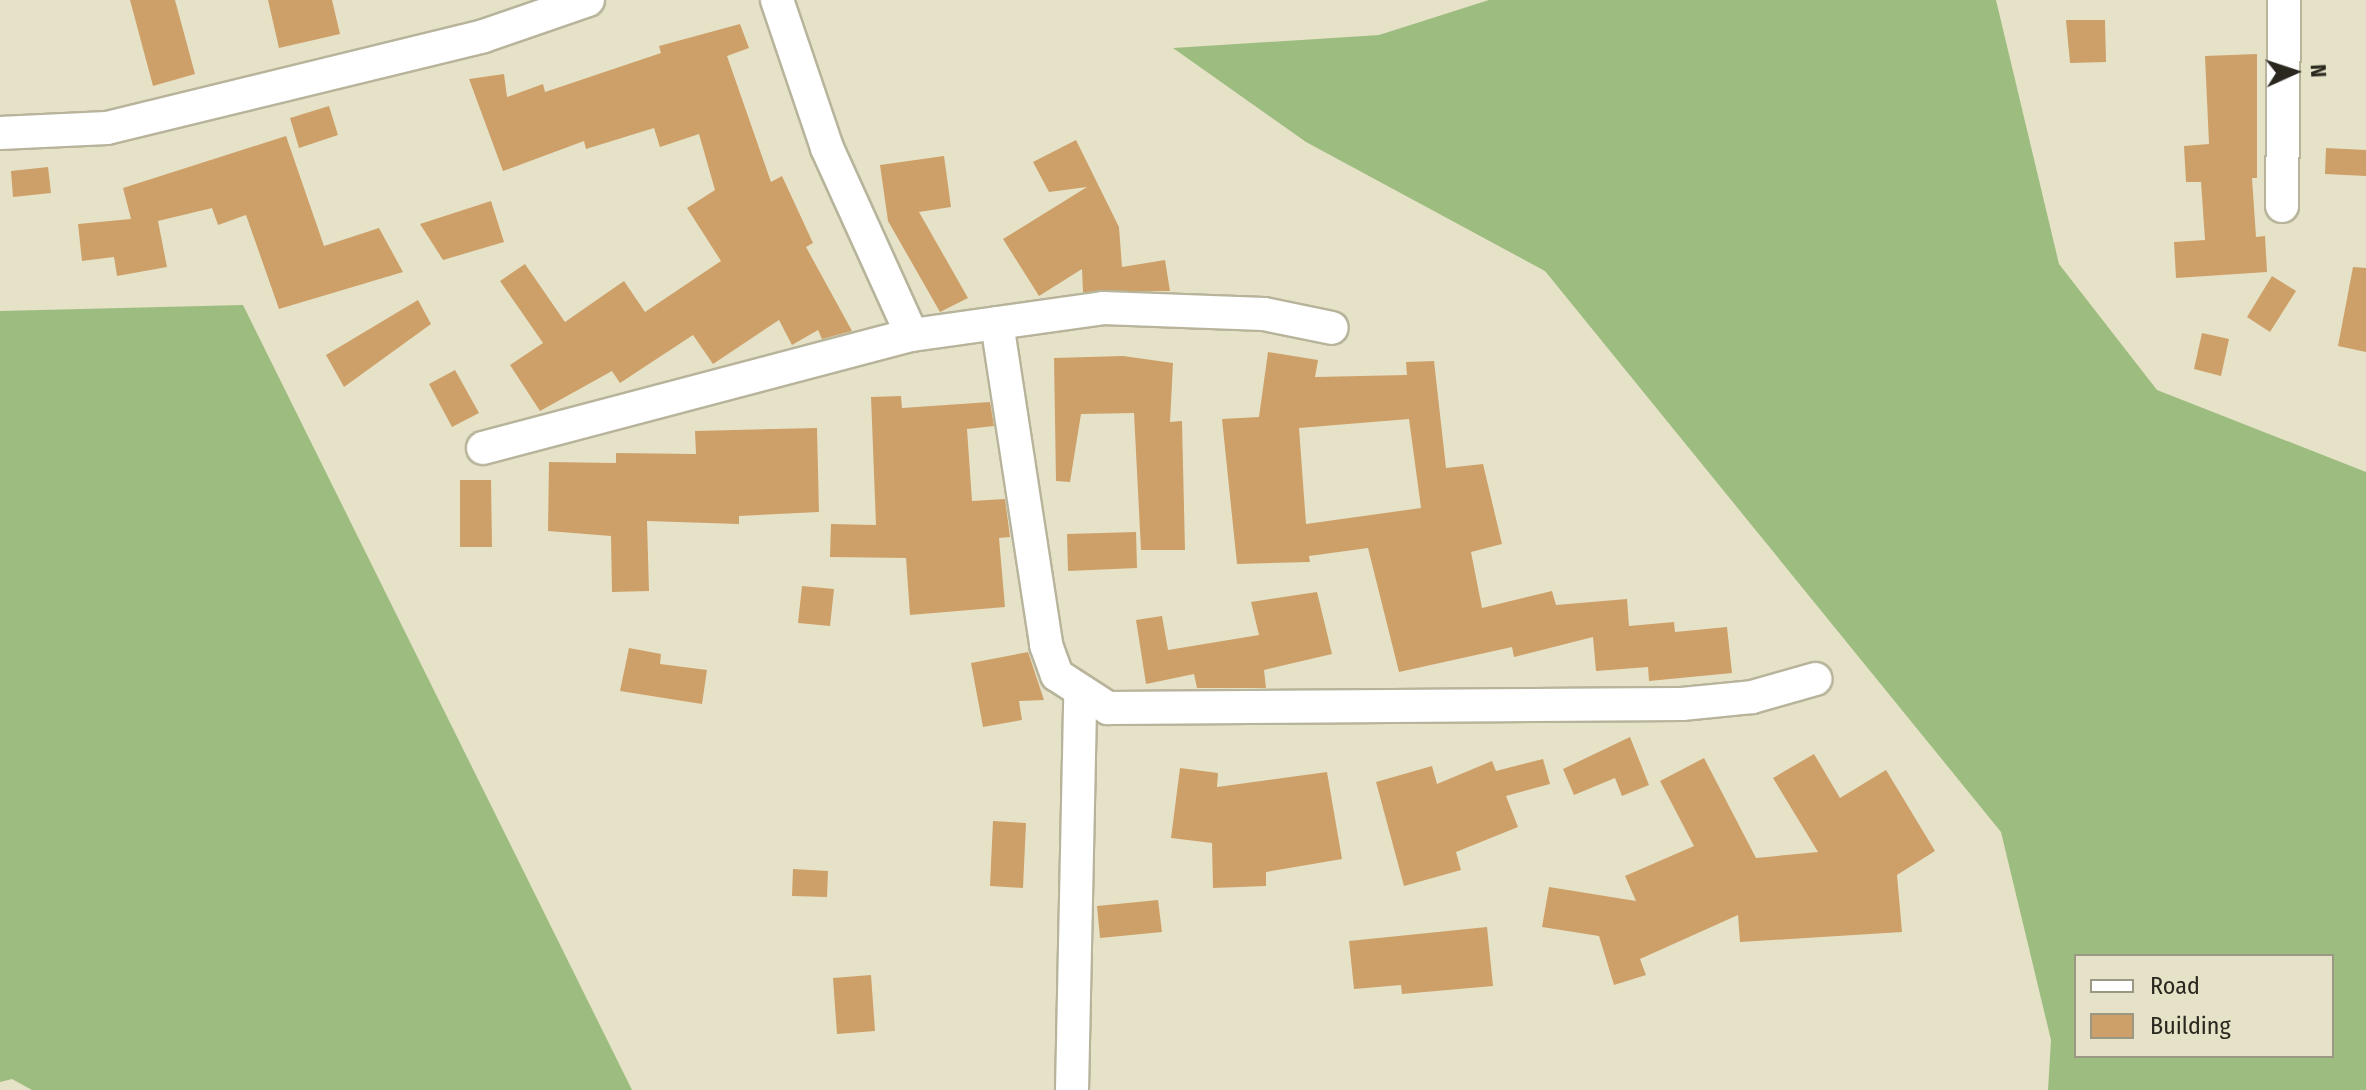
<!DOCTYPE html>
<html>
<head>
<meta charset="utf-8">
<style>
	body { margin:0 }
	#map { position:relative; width:2366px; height:1090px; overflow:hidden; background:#e6e2c7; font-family:"Fira Sans Condensed",sans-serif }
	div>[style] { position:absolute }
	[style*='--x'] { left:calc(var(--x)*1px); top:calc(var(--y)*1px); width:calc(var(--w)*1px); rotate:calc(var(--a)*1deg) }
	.forest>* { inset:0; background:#9dbc7f }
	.building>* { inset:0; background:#cea069 }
	.roads { filter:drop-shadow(2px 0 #b8b49b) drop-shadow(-2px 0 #b8b49b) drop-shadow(0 2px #b8b49b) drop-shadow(0 -2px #b8b49b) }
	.street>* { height:32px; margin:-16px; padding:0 16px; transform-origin:16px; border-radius:16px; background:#fff }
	span { translate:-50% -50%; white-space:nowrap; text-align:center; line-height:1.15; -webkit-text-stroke:6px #e6e2c7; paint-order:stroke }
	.legend { position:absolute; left:2074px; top:954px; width:260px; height:104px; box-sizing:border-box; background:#e6e2c7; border:2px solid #9a9783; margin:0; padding:10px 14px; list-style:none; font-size:24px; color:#29271e }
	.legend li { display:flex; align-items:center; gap:16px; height:40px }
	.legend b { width:40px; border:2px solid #9a9783 }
	.north { position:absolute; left:2254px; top:32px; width:80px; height:80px; -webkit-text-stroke:6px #e6e2c7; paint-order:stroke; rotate:87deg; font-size:22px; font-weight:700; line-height:32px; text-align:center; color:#29271e }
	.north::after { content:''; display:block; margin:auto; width:28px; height:36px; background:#29271e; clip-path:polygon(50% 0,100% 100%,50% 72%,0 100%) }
</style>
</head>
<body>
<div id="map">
	<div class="forest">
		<div style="clip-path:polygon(evenodd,1489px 0,1996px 0,2059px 264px,2157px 390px,2366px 472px,2366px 1090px,2048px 1090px,2051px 1040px,2001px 832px,1545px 271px,1306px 142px,1173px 48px,1379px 35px,1489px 0,2332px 956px,2332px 1056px,2076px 1056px,2076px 956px,2332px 956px)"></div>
		<div style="clip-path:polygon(243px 305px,632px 1090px,32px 1090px,12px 1079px,0 1082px,0 311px)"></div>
	</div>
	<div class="building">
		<div style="clip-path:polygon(130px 0,175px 0,195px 74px,153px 86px)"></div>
		<div style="clip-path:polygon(268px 0,332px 0,340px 34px,279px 48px)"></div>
		<div style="clip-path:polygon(2066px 20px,2105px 20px,2106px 62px,2070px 63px)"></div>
		<div style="clip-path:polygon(740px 24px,749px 48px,727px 56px,771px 182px,782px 176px,813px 243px,806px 247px,852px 331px,822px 339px,818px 330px,792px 345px,779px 320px,713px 364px,693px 335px,620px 383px,612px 371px,540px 411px,510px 365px,543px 343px,500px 281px,525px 264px,565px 322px,624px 281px,645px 312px,721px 261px,687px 208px,715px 190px,699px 134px,660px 147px,654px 128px,586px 149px,584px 141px,503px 171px,469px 79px,504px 74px,507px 97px,543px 84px,545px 92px,661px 53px,659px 46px)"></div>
		<div style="clip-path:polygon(2257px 54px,2257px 178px,2252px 178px,2256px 237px,2265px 236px,2267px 272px,2176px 278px,2174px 242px,2205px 240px,2201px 182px,2186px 182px,2184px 146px,2209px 144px,2205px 56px)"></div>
		<div style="clip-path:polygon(329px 106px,338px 135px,299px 148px,290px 118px)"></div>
		<div style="clip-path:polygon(286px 136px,324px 246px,379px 228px,403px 272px,279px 309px,246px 215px,218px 225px,212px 208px,158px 221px,167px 267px,117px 276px,114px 257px,82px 261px,78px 224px,131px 219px,123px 188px)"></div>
		<div style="clip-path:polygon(1076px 140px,1119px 227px,1122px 267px,1165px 260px,1170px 291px,1083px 292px,1082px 269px,1039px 296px,1003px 239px,1087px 187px,1049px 192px,1033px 162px)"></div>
		<div style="clip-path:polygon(2326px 148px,2366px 150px,2366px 176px,2325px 174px)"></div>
		<div style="clip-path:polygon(944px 156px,951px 207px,919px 212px,968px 298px,940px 312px,888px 221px,880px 165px)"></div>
		<div style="clip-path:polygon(48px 167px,51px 193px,13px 197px,11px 171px)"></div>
		<div style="clip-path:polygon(491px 201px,504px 242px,443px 260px,420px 224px)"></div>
		<div style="clip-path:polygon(2353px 267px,2366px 268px,2366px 352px,2338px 346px)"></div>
		<div style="clip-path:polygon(2272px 276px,2296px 291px,2270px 332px,2247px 317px)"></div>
		<div style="clip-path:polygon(418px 300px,431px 324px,344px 387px,326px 355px)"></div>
		<div style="clip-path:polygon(2202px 333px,2229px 339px,2221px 376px,2194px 369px)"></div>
		<div style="clip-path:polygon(evenodd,1268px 352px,1318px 360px,1315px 377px,1407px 375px,1406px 362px,1434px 361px,1446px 468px,1483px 464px,1502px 544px,1471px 552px,1482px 608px,1552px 591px,1556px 605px,1627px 599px,1629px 626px,1674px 622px,1675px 632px,1727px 627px,1732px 673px,1649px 681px,1648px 667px,1596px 671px,1593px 637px,1514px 657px,1512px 647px,1399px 672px,1368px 548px,1309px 556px,1310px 562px,1237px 564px,1222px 419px,1259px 417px,1268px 352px,1409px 419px,1421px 508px,1306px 524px,1299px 428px,1409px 419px)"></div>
		<div style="clip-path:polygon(1123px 356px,1173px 363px,1170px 422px,1182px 421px,1185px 550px,1141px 550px,1134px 413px,1081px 414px,1070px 482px,1056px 481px,1054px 358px)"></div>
		<div style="clip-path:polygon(455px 370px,479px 413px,452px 427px,429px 384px)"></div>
		<div style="clip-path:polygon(901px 396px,902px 408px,990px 402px,994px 426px,967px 429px,972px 501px,1005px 499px,1010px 537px,999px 538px,1005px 607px,910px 615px,906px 558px,830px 557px,831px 524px,876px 525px,871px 397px)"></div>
		<div style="clip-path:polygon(817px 428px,819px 512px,739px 516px,739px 524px,647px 521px,649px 591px,612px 592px,611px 536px,548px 531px,549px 462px,616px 463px,616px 453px,696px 454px,695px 431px)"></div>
		<div style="clip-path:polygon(460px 480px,491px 480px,492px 547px,460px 547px)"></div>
		<div style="clip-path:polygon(1136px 532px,1137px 568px,1068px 571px,1067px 534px)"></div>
		<div style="clip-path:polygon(802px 586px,834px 589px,830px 626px,798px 623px)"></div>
		<div style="clip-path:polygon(1317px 592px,1332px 654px,1264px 670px,1266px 688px,1197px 688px,1194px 674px,1146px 684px,1136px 620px,1162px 616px,1168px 650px,1259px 635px,1251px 602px)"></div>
		<div style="clip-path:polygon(629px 648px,661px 654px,660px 664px,707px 670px,702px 704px,620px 691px)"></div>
		<div style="clip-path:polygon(1028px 652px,1044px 700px,1019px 701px,1022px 720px,983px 727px,971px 663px)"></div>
		<div style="clip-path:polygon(1630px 737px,1649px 785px,1622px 796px,1615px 778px,1574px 795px,1563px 769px)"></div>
		<div style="clip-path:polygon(1814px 754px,1840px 798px,1886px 770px,1935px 851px,1897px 875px,1902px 932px,1740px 942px,1738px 915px,1640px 959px,1646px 975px,1614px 985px,1599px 936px,1542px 927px,1549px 887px,1636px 901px,1625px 876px,1694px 846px,1660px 781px,1704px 758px,1756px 858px,1818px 852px,1773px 778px)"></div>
		<div style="clip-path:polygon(1543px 759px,1550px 784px,1506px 796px,1518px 827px,1456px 852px,1461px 870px,1404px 886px,1376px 782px,1432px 766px,1437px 784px,1492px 761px,1496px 771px)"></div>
		<div style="clip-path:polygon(1180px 768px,1218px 773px,1217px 787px,1327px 772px,1342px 859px,1266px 872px,1266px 886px,1213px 888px,1212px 843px,1171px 838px)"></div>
		<div style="clip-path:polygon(993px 821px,1026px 823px,1023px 888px,990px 886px)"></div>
		<div style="clip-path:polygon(793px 869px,828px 871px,827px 897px,792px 896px)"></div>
		<div style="clip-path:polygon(1158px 900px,1162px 932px,1100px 938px,1097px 906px)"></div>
		<div style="clip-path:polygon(1487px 927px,1493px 986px,1402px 994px,1401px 985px,1354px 989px,1349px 941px)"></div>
		<div style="clip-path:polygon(871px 975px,875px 1031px,837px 1034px,833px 978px)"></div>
	</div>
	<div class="roads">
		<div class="street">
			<div style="--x:777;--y:0;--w:156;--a:71.3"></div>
			<div style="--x:827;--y:148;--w:205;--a:65.6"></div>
			<div style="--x:0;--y:133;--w:107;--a:-2.7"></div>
			<div style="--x:107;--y:128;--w:388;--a:-13.7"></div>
			<div style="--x:484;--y:36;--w:110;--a:-19.1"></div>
			<div style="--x:2282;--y:206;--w:206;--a:-89.4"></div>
			<div style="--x:997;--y:323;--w:326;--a:81.3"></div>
			<div style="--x:1046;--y:645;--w:32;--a:70"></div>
			<div style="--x:1057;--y:675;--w:61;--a:32.9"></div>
			<div style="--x:1108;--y:708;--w:574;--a:-0.4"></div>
			<div style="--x:1682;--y:704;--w:70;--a:-5.7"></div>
			<div style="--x:1752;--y:697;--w:66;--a:-15.9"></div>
			<div style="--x:483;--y:448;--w:444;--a:-14.8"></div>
			<div style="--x:912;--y:335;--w:193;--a:-8"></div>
			<div style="--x:1103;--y:308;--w:161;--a:2.1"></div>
			<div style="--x:1264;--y:314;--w:69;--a:11.6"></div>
			<div style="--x:1072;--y:1090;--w:395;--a:-88.8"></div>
		</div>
	</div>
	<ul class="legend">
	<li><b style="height:10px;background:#fff"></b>Road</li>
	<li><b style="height:22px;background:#cea069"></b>Building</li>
	</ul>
	<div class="north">N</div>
</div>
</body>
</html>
